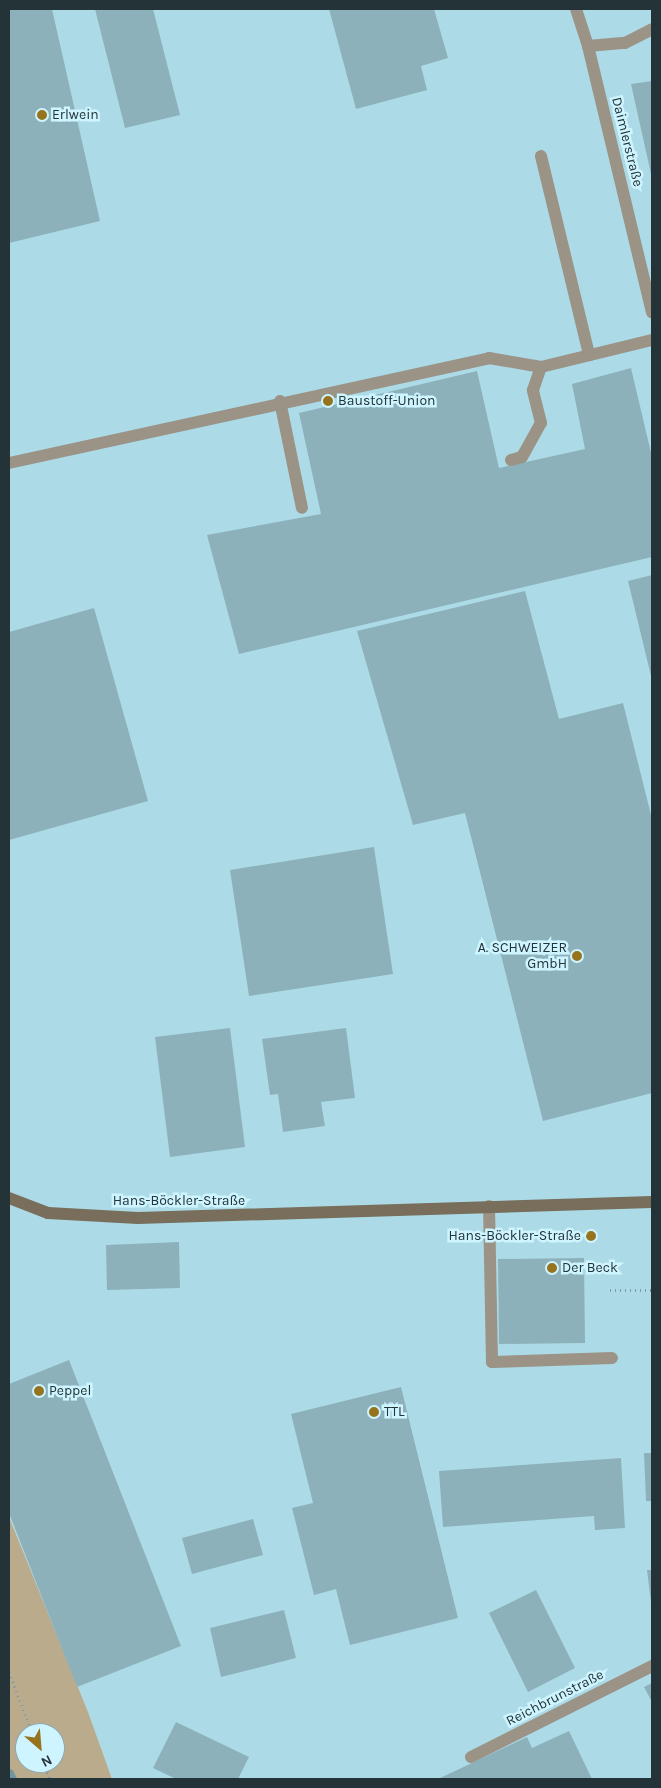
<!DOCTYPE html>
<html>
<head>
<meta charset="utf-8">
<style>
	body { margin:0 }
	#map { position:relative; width:661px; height:1788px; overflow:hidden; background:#c1e7f1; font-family:Karla,sans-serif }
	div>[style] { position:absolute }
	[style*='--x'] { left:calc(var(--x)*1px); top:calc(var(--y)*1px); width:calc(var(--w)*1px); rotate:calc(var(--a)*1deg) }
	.built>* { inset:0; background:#acdbe7 }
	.green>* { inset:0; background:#bbab8d }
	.stream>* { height:9px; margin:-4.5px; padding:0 4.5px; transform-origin:4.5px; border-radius:4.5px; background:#6f959f }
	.building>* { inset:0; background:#8cb1bb }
	.path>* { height:3px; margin-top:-1.5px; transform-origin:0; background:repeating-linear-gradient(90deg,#7f9ba3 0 1px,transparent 0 5px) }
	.lane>* { height:12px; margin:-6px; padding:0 6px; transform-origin:6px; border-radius:6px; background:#9a9386 }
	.street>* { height:12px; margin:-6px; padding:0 6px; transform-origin:6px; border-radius:6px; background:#9a9386 }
	.secondary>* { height:12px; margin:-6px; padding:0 6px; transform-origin:6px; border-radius:6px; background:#786e5b }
	.dots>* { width:14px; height:14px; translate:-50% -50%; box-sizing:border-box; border:2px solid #cef5ff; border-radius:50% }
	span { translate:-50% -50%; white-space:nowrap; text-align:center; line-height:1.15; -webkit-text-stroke:5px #cef5ff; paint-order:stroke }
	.poi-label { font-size:14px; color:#243337 }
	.left { translate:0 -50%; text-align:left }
	.right { translate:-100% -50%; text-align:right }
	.street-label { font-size:14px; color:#243337 }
	.frame { position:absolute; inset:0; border:10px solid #243337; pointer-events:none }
	.north { position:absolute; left:15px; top:1723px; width:50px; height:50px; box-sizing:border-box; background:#cef5ff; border:1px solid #8aa7af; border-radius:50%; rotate:153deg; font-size:14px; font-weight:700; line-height:20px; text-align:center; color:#243337 }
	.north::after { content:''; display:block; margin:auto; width:18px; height:22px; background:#97731d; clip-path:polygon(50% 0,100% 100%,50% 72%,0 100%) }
</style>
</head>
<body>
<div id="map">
	<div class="built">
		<div style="clip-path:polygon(9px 9px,652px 9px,652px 1779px,112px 1779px,9px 1517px)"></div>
	</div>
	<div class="green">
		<div style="clip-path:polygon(evenodd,9px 1517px,88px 1712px,112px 1779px,9px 1779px,9px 1517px,25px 1733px,55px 1733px,55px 1763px,25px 1763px,25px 1733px)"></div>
	</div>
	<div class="stream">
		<div style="--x:9;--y:1773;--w:7;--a:63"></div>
	</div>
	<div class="building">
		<div style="clip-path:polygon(9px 9px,52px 9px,100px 221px,9px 243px)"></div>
		<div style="clip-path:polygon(95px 9px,153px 9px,180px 115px,125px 128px)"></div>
		<div style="clip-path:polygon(329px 9px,434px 9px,448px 58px,421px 66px,427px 90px,356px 109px)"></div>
		<div style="clip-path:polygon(652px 81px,652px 173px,651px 174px,631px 84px)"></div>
		<div style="clip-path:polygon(631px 368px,652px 457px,652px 557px,239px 654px,207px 535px,321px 514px,299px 413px,477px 371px,499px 468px,585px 449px,572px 384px)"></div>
		<div style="clip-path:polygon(652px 575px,652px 680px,628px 581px)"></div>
		<div style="clip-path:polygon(525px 591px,559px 719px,623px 703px,652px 819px,652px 1093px,543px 1121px,465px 813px,413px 825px,357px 631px)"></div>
		<div style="clip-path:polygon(94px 608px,148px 801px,9px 840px,9px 632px)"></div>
		<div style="clip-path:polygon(374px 847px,393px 974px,249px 996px,230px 870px)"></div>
		<div style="clip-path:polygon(230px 1028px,245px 1147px,170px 1157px,155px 1037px)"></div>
		<div style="clip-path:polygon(346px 1028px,355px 1098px,321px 1102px,325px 1126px,283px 1132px,278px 1094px,270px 1095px,262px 1039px)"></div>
		<div style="clip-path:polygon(179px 1242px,180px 1288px,107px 1290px,106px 1245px)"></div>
		<div style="clip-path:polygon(584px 1258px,585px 1343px,499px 1344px,498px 1259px)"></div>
		<div style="clip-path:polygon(69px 1360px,181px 1646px,77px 1687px,9px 1513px,9px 1384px)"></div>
		<div style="clip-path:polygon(401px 1387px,458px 1618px,350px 1645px,336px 1589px,314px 1595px,292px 1508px,313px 1503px,291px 1414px)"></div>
		<div style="clip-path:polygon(644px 1453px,652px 1453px,652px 1501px,646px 1501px)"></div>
		<div style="clip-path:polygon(621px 1458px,625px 1528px,595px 1530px,594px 1516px,443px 1527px,439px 1471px)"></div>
		<div style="clip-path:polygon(253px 1519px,263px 1555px,192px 1574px,182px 1538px)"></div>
		<div style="clip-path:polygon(647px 1570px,652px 1570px,652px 1602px,651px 1602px)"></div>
		<div style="clip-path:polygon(536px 1590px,575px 1668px,528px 1692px,489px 1613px)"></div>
		<div style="clip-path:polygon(284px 1610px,296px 1658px,221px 1677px,210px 1628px)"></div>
		<div style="clip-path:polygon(652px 1683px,652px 1702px,644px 1687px)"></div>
		<div style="clip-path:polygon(176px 1722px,249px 1757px,238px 1779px,176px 1779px,153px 1768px)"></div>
		<div style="clip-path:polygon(569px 1731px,592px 1779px,438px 1779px,527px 1737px,532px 1748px)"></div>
	</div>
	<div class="path">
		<div style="--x:610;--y:1290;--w:42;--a:0"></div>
		<div style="--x:9;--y:1672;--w:65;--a:69.3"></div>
		<div style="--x:43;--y:1763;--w:17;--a:66"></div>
	</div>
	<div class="lane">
		<div style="--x:588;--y:46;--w:37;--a:-5"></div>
		<div style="--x:625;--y:43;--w:30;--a:-27"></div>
		<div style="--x:541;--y:156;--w:205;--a:76.4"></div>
		<div style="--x:280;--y:401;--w:109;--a:78.4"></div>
		<div style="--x:511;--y:460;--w:11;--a:-15"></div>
		<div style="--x:522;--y:457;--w:39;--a:-61"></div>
		<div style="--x:541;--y:423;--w:34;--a:-104"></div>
		<div style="--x:533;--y:390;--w:24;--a:-71"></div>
		<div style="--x:9;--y:463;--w:491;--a:-12.3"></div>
		<div style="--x:489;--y:358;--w:53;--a:9.8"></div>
		<div style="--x:541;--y:367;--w:114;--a:-13.7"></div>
		<div style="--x:489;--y:1206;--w:156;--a:88.9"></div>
		<div style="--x:492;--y:1362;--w:120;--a:-1.9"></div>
	</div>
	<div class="street">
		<div style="--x:576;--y:9;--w:39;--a:72"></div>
		<div style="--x:588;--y:46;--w:274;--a:76.5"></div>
		<div style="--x:471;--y:1757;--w:203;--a:-26.7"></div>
	</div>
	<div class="secondary">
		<div style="--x:9;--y:1198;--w:42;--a:21"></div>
		<div style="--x:48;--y:1213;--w:90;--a:3.2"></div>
		<div style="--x:138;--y:1218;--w:514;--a:-1.78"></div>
	</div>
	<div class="dots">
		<div style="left:42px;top:115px;background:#97731d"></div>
		<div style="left:328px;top:401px;background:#97731d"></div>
		<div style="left:577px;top:956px;background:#97731d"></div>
		<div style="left:591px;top:1236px;background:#97731d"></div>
		<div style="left:552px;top:1268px;background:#97731d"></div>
		<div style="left:39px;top:1391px;background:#97731d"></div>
		<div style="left:374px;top:1412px;background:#97731d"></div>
	</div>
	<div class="poi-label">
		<span class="left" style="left:52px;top:115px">Erlwein</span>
		<span class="left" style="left:338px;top:401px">Baustoff-Union</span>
		<span class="right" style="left:567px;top:956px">A. SCHWEIZER<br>GmbH</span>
		<span class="right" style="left:581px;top:1236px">Hans-Böckler-Straße</span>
		<span class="left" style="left:562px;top:1268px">Der Beck</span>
		<span class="left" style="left:49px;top:1391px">Peppel</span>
		<span class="left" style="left:384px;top:1412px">TTL</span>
	</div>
	<div class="street-label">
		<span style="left:627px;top:142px;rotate:76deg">Daimlerstraße</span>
		<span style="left:179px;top:1201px">Hans-Böckler-Straße</span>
		<span style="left:555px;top:1698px;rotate:-27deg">Reichbrunstraße</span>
	</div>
	<div class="frame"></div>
	<div class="north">N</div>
</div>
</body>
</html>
